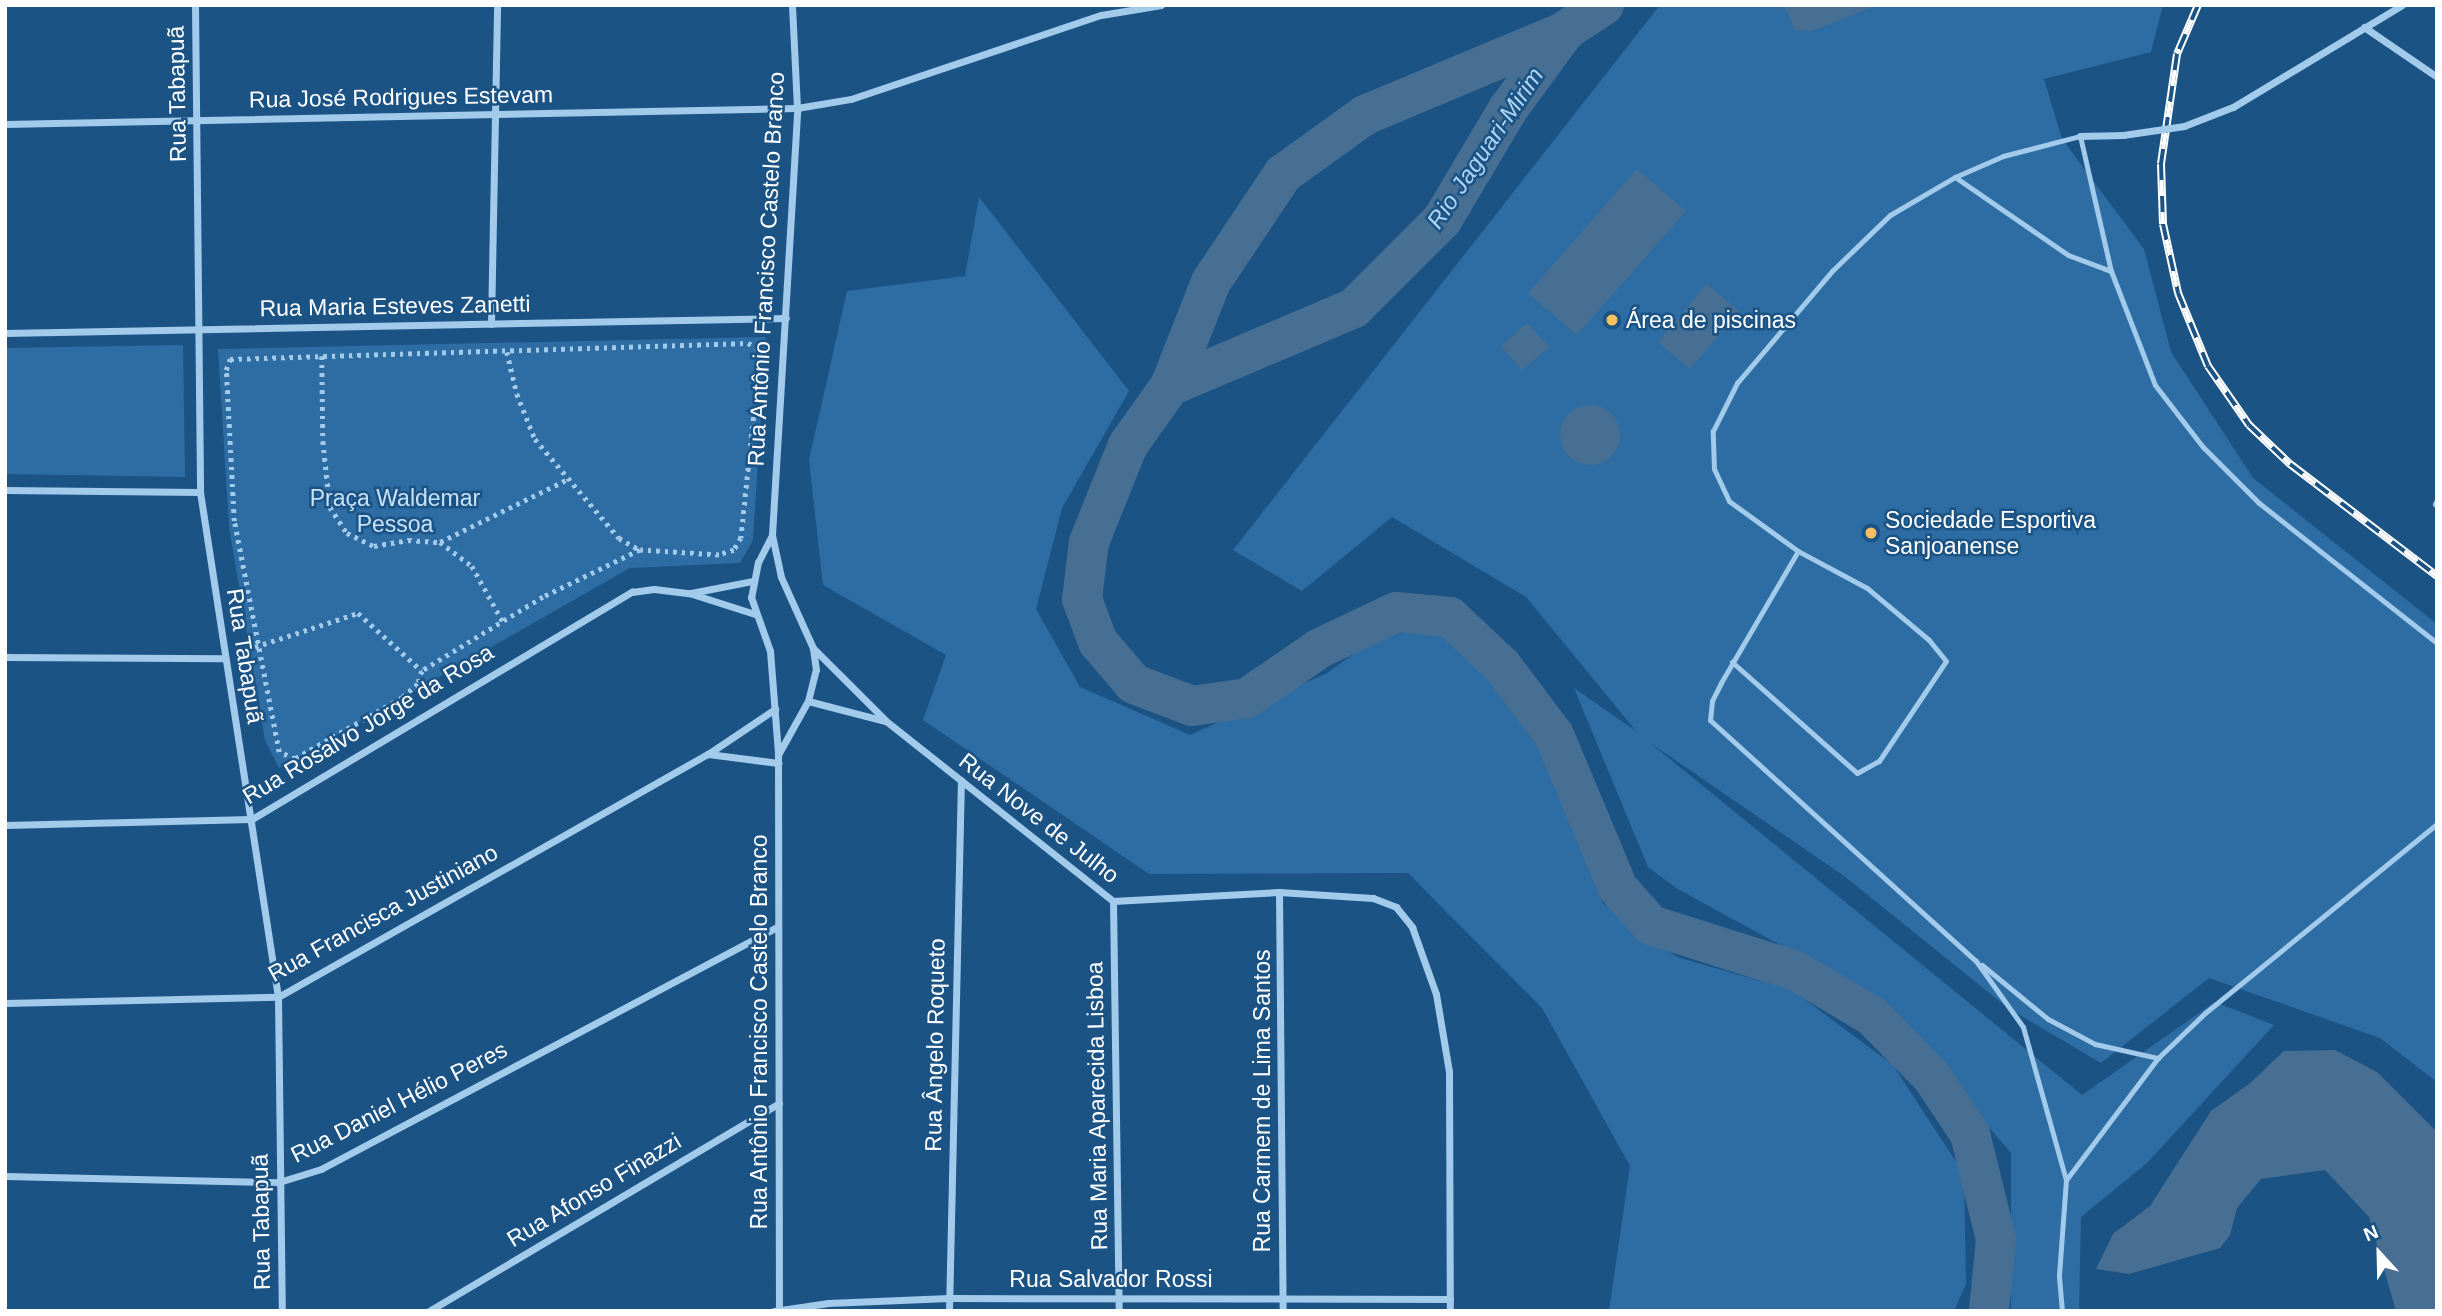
<!DOCTYPE html>
<html>
<head>
<meta charset="utf-8">
<style>
	body { margin:0 }
	#map { position:relative; width:2442px; height:1316px; overflow:hidden; background:#1b5385; font-family:Arial,sans-serif }
	div>[style] { position:absolute }
	[style*='--x'] { left:calc(var(--x)*1px); top:calc(var(--y)*1px); width:calc(var(--w)*1px); rotate:calc(var(--a)*1deg) }
	.green>* { inset:0; background:#2e6da3 }
	.water>* { inset:0; background:#466f93 }
	.round { border-radius:50% }
	.river>* { height:40px; margin:-20px; padding:0 20px; transform-origin:20px; border-radius:20px; background:#466f93 }
	.path>* { height:4.5px; margin-top:-2.25px; transform-origin:0; background:repeating-linear-gradient(90deg,#a2caeb 0 3.5px,transparent 0 8.5px) }
	.lane>* { height:5px; margin:-2.5px; padding:0 2.5px; transform-origin:2.5px; border-radius:2.5px; background:#a2caeb }
	.street>* { height:7px; margin:-3.5px; padding:0 3.5px; transform-origin:3.5px; border-radius:3.5px; background:#a2caeb }
	.rail>* { height:8px; margin-top:-4px; transform-origin:0; background:repeating-linear-gradient(90deg,#1b5385 0 16px,#fff 0 32px); box-sizing:border-box; border-block:2px solid #fff }
	.street-bridge>* { height:7px; margin:-3.5px; padding:0 3.5px; transform-origin:3.5px; border-radius:3.5px; background:#a2caeb }
	.dots>* { width:19px; height:19px; translate:-50% -50%; box-sizing:border-box; border:4px solid #1b5385; border-radius:50% }
	span { translate:-50% -50%; white-space:nowrap; text-align:center; line-height:1.15; -webkit-text-stroke:5px #1b5385; paint-order:stroke }
	.street-label { font-size:23px; color:#fff }
	.poi-label { font-size:23px; color:#fff }
	.left { translate:0 -50%; text-align:left }
	.park-label { font-size:23px; color:#c7e2f8 }
	.water-label { font-size:24px; color:#add4f3; font-style:italic }
	.frame { position:absolute; inset:0; border:7px solid #fff; pointer-events:none }
	.north { position:absolute; left:2344px; top:1218px; width:70px; height:70px; -webkit-text-stroke:5px #1b5385; paint-order:stroke; rotate:338deg; font-size:19px; font-weight:700; line-height:28px; text-align:center; color:#fff }
	.north::after { content:''; display:block; margin:auto; width:24px; height:32px; background:#fff; clip-path:polygon(50% 0,100% 100%,50% 72%,0 100%) }
</style>
</head>
<body>
<div id="map">
	<div class="green">
		<div style="clip-path:polygon(1660px 5px,2163px 5px,2151px 52px,2044px 79px,2062px 139px,2144px 249px,2171px 352px,2253px 478px,2437px 624px,2437px 1082px,2380px 1038px,2209px 978px,2101px 1063px,2008px 1008px,1844px 876px,1649px 742px,2082px 1095px,2215px 1002px,2274px 1025px,2147px 1163px,2081px 1217px,2079px 1311px,2011px 1311px,2011px 1153px,1882px 1001px,1676px 888px,1648px 867px,1574px 688px,1636px 731px,1526px 597px,1392px 517px,1302px 591px,1233px 550px)"></div>
		<div style="clip-path:polygon(979px 197px,1129px 391px,1062px 508px,1036px 609px,1080px 687px,1190px 735px,1327px 673px,1382px 634px,1451px 631px,1533px 727px,1603px 903px,1677px 957px,1792px 990px,1893px 1065px,1964px 1174px,1966px 1284px,1954px 1311px,1609px 1311px,1630px 1166px,1542px 1008px,1408px 873px,1149px 874px,923px 720px,946px 655px,823px 585px,809px 460px,847px 291px,965px 276px)"></div>
		<div style="clip-path:polygon(766px 337px,753px 540px,740px 563px,630px 568px,279px 768px,265px 740px,229px 527px,218px 349px)"></div>
		<div style="clip-path:polygon(183px 345px,185px 477px,5px 474px,5px 348px)"></div>
	</div>
	<div class="water">
		<div style="clip-path:polygon(1784px 5px,1877px 5px,1812px 31px,1795px 30px)"></div>
		<div style="clip-path:polygon(1637px 169px,1686px 211px,1577px 335px,1528px 293px)"></div>
		<div style="clip-path:polygon(1707px 284px,1739px 311px,1690px 369px,1658px 342px)"></div>
		<div style="clip-path:polygon(1527px 323px,1549px 347px,1522px 370px,1501px 346px)"></div>
		<div class="round" style="left:1560px;top:405px;width:60px;height:60px"></div>
		<div style="clip-path:polygon(2335px 1050px,2377px 1072px,2437px 1132px,2437px 1311px,2396px 1311px,2369px 1217px,2325px 1170px,2261px 1179px,2237px 1208px,2230px 1235px,2220px 1248px,2129px 1274px,2096px 1269px,2113px 1234px,2150px 1206px,2211px 1111px,2249px 1084px,2284px 1051px)"></div>
	</div>
	<div class="river">
		<div style="--x:1604;--y:5;--w:45;--a:146.7"></div>
		<div style="--x:1566;--y:30;--w:98;--a:126.3"></div>
		<div style="--x:1508;--y:109;--w:129;--a:120.7"></div>
		<div style="--x:1442;--y:220;--w:124;--a:135"></div>
		<div style="--x:1354;--y:308;--w:200;--a:157"></div>
		<div style="--x:1170;--y:386;--w:72;--a:125.4"></div>
		<div style="--x:1128;--y:445;--w:105;--a:111.9"></div>
		<div style="--x:1089;--y:542;--w:57;--a:97"></div>
		<div style="--x:1082;--y:599;--w:46;--a:69.6"></div>
		<div style="--x:1098;--y:642;--w:55;--a:49.4"></div>
		<div style="--x:1134;--y:684;--w:62;--a:20.8"></div>
		<div style="--x:1192;--y:706;--w:56;--a:-8.3"></div>
		<div style="--x:1247;--y:698;--w:88;--a:-34.4"></div>
		<div style="--x:1320;--y:648;--w:84;--a:-25.3"></div>
		<div style="--x:1396;--y:612;--w:54;--a:5.3"></div>
		<div style="--x:1450;--y:617;--w:71;--a:43.3"></div>
		<div style="--x:1502;--y:666;--w:86;--a:53"></div>
		<div style="--x:1554;--y:735;--w:166;--a:67.3"></div>
		<div style="--x:1618;--y:888;--w:50;--a:48.3"></div>
		<div style="--x:1651;--y:925;--w:152;--a:17.6"></div>
		<div style="--x:1796;--y:971;--w:88;--a:30.6"></div>
		<div style="--x:1872;--y:1016;--w:86;--a:45.5"></div>
		<div style="--x:1932;--y:1077;--w:69;--a:56.3"></div>
		<div style="--x:1970;--y:1134;--w:108;--a:76.1"></div>
		<div style="--x:1996;--y:1239;--w:72;--a:95.6"></div>
		<div style="--x:1170;--y:386;--w:112;--a:-68.5"></div>
		<div style="--x:1211;--y:282;--w:130;--a:-56.3"></div>
		<div style="--x:1283;--y:174;--w:101;--a:-35.7"></div>
		<div style="--x:1365;--y:115;--w:218;--a:-22.7"></div>
	</div>
	<div class="path">
		<div style="--x:748;--y:343;--w:11;--a:27"></div>
		<div style="--x:758;--y:348;--w:10;--a:79"></div>
		<div style="--x:760;--y:358;--w:181;--a:96"></div>
		<div style="--x:741;--y:538;--w:14;--a:120"></div>
		<div style="--x:734;--y:550;--w:16;--a:162"></div>
		<div style="--x:719;--y:555;--w:79;--a:-176.4"></div>
		<div style="--x:640;--y:550;--w:108;--a:154.1"></div>
		<div style="--x:543;--y:597;--w:142;--a:148.6"></div>
		<div style="--x:422;--y:671;--w:14;--a:107"></div>
		<div style="--x:418;--y:684;--w:21;--a:139"></div>
		<div style="--x:402;--y:698;--w:123;--a:150.3"></div>
		<div style="--x:295;--y:759;--w:17;--a:-156"></div>
		<div style="--x:279;--y:752;--w:235;--a:-101"></div>
		<div style="--x:234;--y:521;--w:151;--a:-93"></div>
		<div style="--x:226;--y:370;--w:12;--a:-70"></div>
		<div style="--x:230;--y:359;--w:518;--a:-1.77"></div>
		<div style="--x:507;--y:352;--w:43;--a:76.6"></div>
		<div style="--x:517;--y:394;--w:48;--a:68.2"></div>
		<div style="--x:535;--y:439;--w:130;--a:49.7"></div>
		<div style="--x:619;--y:538;--w:24;--a:30"></div>
		<div style="--x:322;--y:356;--w:85;--a:89.3"></div>
		<div style="--x:323;--y:441;--w:66;--a:83.9"></div>
		<div style="--x:330;--y:507;--w:31;--a:57"></div>
		<div style="--x:347;--y:533;--w:30;--a:26"></div>
		<div style="--x:374;--y:546;--w:35;--a:-10"></div>
		<div style="--x:408;--y:540;--w:32;--a:4"></div>
		<div style="--x:440;--y:542;--w:40;--a:37"></div>
		<div style="--x:472;--y:566;--w:64;--a:61"></div>
		<div style="--x:440;--y:542;--w:145;--a:-26.2"></div>
		<div style="--x:255;--y:647;--w:108;--a:-18.3"></div>
		<div style="--x:358;--y:613;--w:86;--a:42.2"></div>
	</div>
	<div class="lane">
		<div style="--x:1955;--y:177;--w:137;--a:34.6"></div>
		<div style="--x:2068;--y:255;--w:46;--a:20.4"></div>
		<div style="--x:1798;--y:551;--w:153;--a:120.3"></div>
		<div style="--x:1721;--y:683;--w:20;--a:117"></div>
		<div style="--x:1712;--y:701;--w:19;--a:96"></div>
		<div style="--x:1710;--y:720;--w:359;--a:42.2"></div>
		<div style="--x:1976;--y:961;--w:81;--a:54.5"></div>
		<div style="--x:2023;--y:1027;--w:159;--a:74.3"></div>
		<div style="--x:1732;--y:662;--w:167;--a:41.6"></div>
		<div style="--x:1857;--y:773;--w:25;--a:-29"></div>
		<div style="--x:1879;--y:761;--w:120;--a:-56.2"></div>
		<div style="--x:1946;--y:661;--w:27;--a:-129"></div>
		<div style="--x:1929;--y:640;--w:81;--a:-140"></div>
		<div style="--x:1867;--y:588;--w:78;--a:-151.8"></div>
		<div style="--x:1798;--y:551;--w:85;--a:-144.1"></div>
		<div style="--x:1729;--y:501;--w:35;--a:-115"></div>
		<div style="--x:1714;--y:469;--w:38;--a:-92"></div>
		<div style="--x:1713;--y:431;--w:54;--a:-63.4"></div>
		<div style="--x:1737;--y:383;--w:148;--a:-49.7"></div>
		<div style="--x:1833;--y:270;--w:79;--a:-44"></div>
		<div style="--x:1890;--y:215;--w:75;--a:-30.3"></div>
		<div style="--x:1955;--y:177;--w:52;--a:-23.6"></div>
		<div style="--x:2003;--y:156;--w:80;--a:-14.6"></div>
		<div style="--x:2080;--y:136;--w:139;--a:77.1"></div>
		<div style="--x:2111;--y:271;--w:122;--a:68.9"></div>
		<div style="--x:2155;--y:385;--w:78;--a:52.3"></div>
		<div style="--x:2203;--y:447;--w:79;--a:45"></div>
		<div style="--x:2259;--y:503;--w:226;--a:38.2"></div>
		<div style="--x:1982;--y:965;--w:85;--a:39.3"></div>
		<div style="--x:2048;--y:1019;--w:53;--a:28"></div>
		<div style="--x:2095;--y:1044;--w:65;--a:12.5"></div>
		<div style="--x:2062;--y:1311;--w:36;--a:-95"></div>
		<div style="--x:2059;--y:1275;--w:95;--a:-85.8"></div>
		<div style="--x:2066;--y:1180;--w:153;--a:-53"></div>
		<div style="--x:2158;--y:1058;--w:65;--a:-43.8"></div>
		<div style="--x:2205;--y:1013;--w:299;--a:-39.2"></div>
	</div>
	<div class="street">
		<div style="--x:195;--y:5;--w:487;--a:89.4"></div>
		<div style="--x:200;--y:492;--w:511;--a:81.22"></div>
		<div style="--x:278;--y:997;--w:314;--a:89.3"></div>
		<div style="--x:2364;--y:27;--w:88;--a:34.4"></div>
		<div style="--x:5;--y:124;--w:792;--a:-1.16"></div>
		<div style="--x:797;--y:108;--w:55;--a:-9.5"></div>
		<div style="--x:851;--y:99;--w:264;--a:-18.6"></div>
		<div style="--x:1101;--y:15;--w:61;--a:-9.5"></div>
		<div style="--x:2184;--y:126;--w:53;--a:-21.2"></div>
		<div style="--x:2233;--y:107;--w:197;--a:-31.1"></div>
		<div style="--x:2080;--y:136;--w:43;--a:-1.3"></div>
		<div style="--x:491;--y:324;--w:319;--a:-88.9"></div>
		<div style="--x:5;--y:333;--w:781;--a:-1.1"></div>
		<div style="--x:5;--y:490;--w:195;--a:0.6"></div>
		<div style="--x:2436;--y:504;--w:2;--a:-63"></div>
		<div style="--x:772;--y:535;--w:30;--a:117"></div>
		<div style="--x:758;--y:562;--w:36;--a:101"></div>
		<div style="--x:751;--y:597;--w:57;--a:70.6"></div>
		<div style="--x:770;--y:651;--w:102;--a:85.5"></div>
		<div style="--x:778;--y:753;--w:558;--a:89.9"></div>
		<div style="--x:691;--y:593;--w:62;--a:-11.1"></div>
		<div style="--x:813;--y:648;--w:103;--a:45"></div>
		<div style="--x:886;--y:721;--w:290;--a:38.4"></div>
		<div style="--x:1113;--y:901;--w:166;--a:-3.1"></div>
		<div style="--x:1279;--y:892;--w:94;--a:3.7"></div>
		<div style="--x:1373;--y:898;--w:25;--a:21"></div>
		<div style="--x:1396;--y:907;--w:26;--a:51"></div>
		<div style="--x:1412;--y:927;--w:71;--a:70.3"></div>
		<div style="--x:1436;--y:994;--w:79;--a:80.5"></div>
		<div style="--x:1449;--y:1072;--w:239;--a:89.8"></div>
		<div style="--x:5;--y:657;--w:220;--a:0.3"></div>
		<div style="--x:808;--y:701;--w:80;--a:14.6"></div>
		<div style="--x:779;--y:753;--w:60;--a:-60.9"></div>
		<div style="--x:808;--y:701;--w:32;--a:-76"></div>
		<div style="--x:816;--y:670;--w:22;--a:-98"></div>
		<div style="--x:813;--y:648;--w:78;--a:-114.3"></div>
		<div style="--x:781;--y:577;--w:43;--a:-102.1"></div>
		<div style="--x:772;--y:535;--w:428;--a:-86.6"></div>
		<div style="--x:797;--y:108;--w:103;--a:-92.8"></div>
		<div style="--x:708;--y:754;--w:71;--a:7.3"></div>
		<div style="--x:5;--y:825;--w:247;--a:-1.4"></div>
		<div style="--x:252;--y:819;--w:443;--a:-30.9"></div>
		<div style="--x:632;--y:592;--w:22;--a:-8"></div>
		<div style="--x:654;--y:589;--w:35;--a:7"></div>
		<div style="--x:689;--y:593;--w:69;--a:17.7"></div>
		<div style="--x:1279;--y:892;--w:419;--a:89.5"></div>
		<div style="--x:1113;--y:901;--w:410;--a:89.2"></div>
		<div style="--x:5;--y:1003;--w:273;--a:-1.3"></div>
		<div style="--x:278;--y:997;--w:494;--a:-29.5"></div>
		<div style="--x:708;--y:754;--w:81;--a:-33.9"></div>
		<div style="--x:5;--y:1176;--w:274;--a:1.3"></div>
		<div style="--x:279;--y:1182;--w:44;--a:-17.2"></div>
		<div style="--x:321;--y:1169;--w:516;--a:-27.95"></div>
		<div style="--x:429;--y:1311;--w:407;--a:-30.7"></div>
		<div style="--x:774;--y:1311;--w:55;--a:-8.4"></div>
		<div style="--x:828;--y:1303;--w:121;--a:-2.4"></div>
		<div style="--x:949;--y:1298;--w:501;--a:0.11"></div>
		<div style="--x:949;--y:1311;--w:531;--a:-88.71"></div>
	</div>
	<div class="rail">
		<div style="--x:2198;--y:5;--w:53;--a:113.2"></div>
		<div style="--x:2177;--y:54;--w:111;--a:98.3"></div>
		<div style="--x:2161;--y:164;--w:60;--a:88.1"></div>
		<div style="--x:2163;--y:224;--w:71;--a:77.7"></div>
		<div style="--x:2178;--y:293;--w:79;--a:67.7"></div>
		<div style="--x:2208;--y:366;--w:72;--a:55.2"></div>
		<div style="--x:2249;--y:425;--w:57;--a:43.6"></div>
		<div style="--x:2290;--y:464;--w:185;--a:37.3"></div>
	</div>
	<div class="street-bridge">
		<div style="--x:2123;--y:135;--w:62;--a:-8.4"></div>
	</div>
	<div class="dots">
		<div style="left:1612px;top:320px;background:#fdc05e"></div>
		<div style="left:1871px;top:533px;background:#fdc05e"></div>
	</div>
	<div class="street-label">
		<span style="left:177px;top:94px;rotate:-91deg">Rua Tabapuã</span>
		<span style="left:401px;top:97px;rotate:-1deg">Rua José Rodrigues Estevam</span>
		<span style="left:766px;top:269px;rotate:-87deg">Rua Antônio Francisco Castelo Branco</span>
		<span style="left:395px;top:306px;rotate:-1deg">Rua Maria Esteves Zanetti</span>
		<span style="left:245px;top:656px;rotate:81deg">Rua Tabapuã</span>
		<span style="left:368px;top:724px;rotate:-31deg">Rua Rosalvo Jorge da Rosa</span>
		<span style="left:1039px;top:818px;rotate:38deg">Rua Nove de Julho</span>
		<span style="left:383px;top:913px;rotate:-29deg">Rua Francisca Justiniano</span>
		<span style="left:759px;top:1032px;rotate:-90deg">Rua Antônio Francisco Castelo Branco</span>
		<span style="left:935px;top:1045px;rotate:-89deg">Rua Ângelo Roqueto</span>
		<span style="left:1262px;top:1101px;rotate:-90deg">Rua Carmem de Lima Santos</span>
		<span style="left:399px;top:1102px;rotate:-27deg">Rua Daniel Hélio Peres</span>
		<span style="left:1097px;top:1106px;rotate:-91deg">Rua Maria Aparecida Lisboa</span>
		<span style="left:594px;top:1190px;rotate:-31deg">Rua Afonso Finazzi</span>
		<span style="left:261px;top:1222px;rotate:-91deg">Rua Tabapuã</span>
		<span style="left:1111px;top:1279px">Rua Salvador Rossi</span>
	</div>
	<div class="poi-label">
		<span class="left" style="left:1626px;top:320px">Área de piscinas</span>
		<span class="left" style="left:1885px;top:533px">Sociedade Esportiva<br>Sanjoanense</span>
	</div>
	<div class="park-label">
		<span style="left:395px;top:511px">Praça Waldemar<br>Pessoa</span>
	</div>
	<div class="water-label">
		<span style="left:1485px;top:148px;rotate:-56deg">Rio Jaguari-Mirim</span>
	</div>
	<div class="frame"></div>
	<div class="north">N</div>
</div>
</body>
</html>
